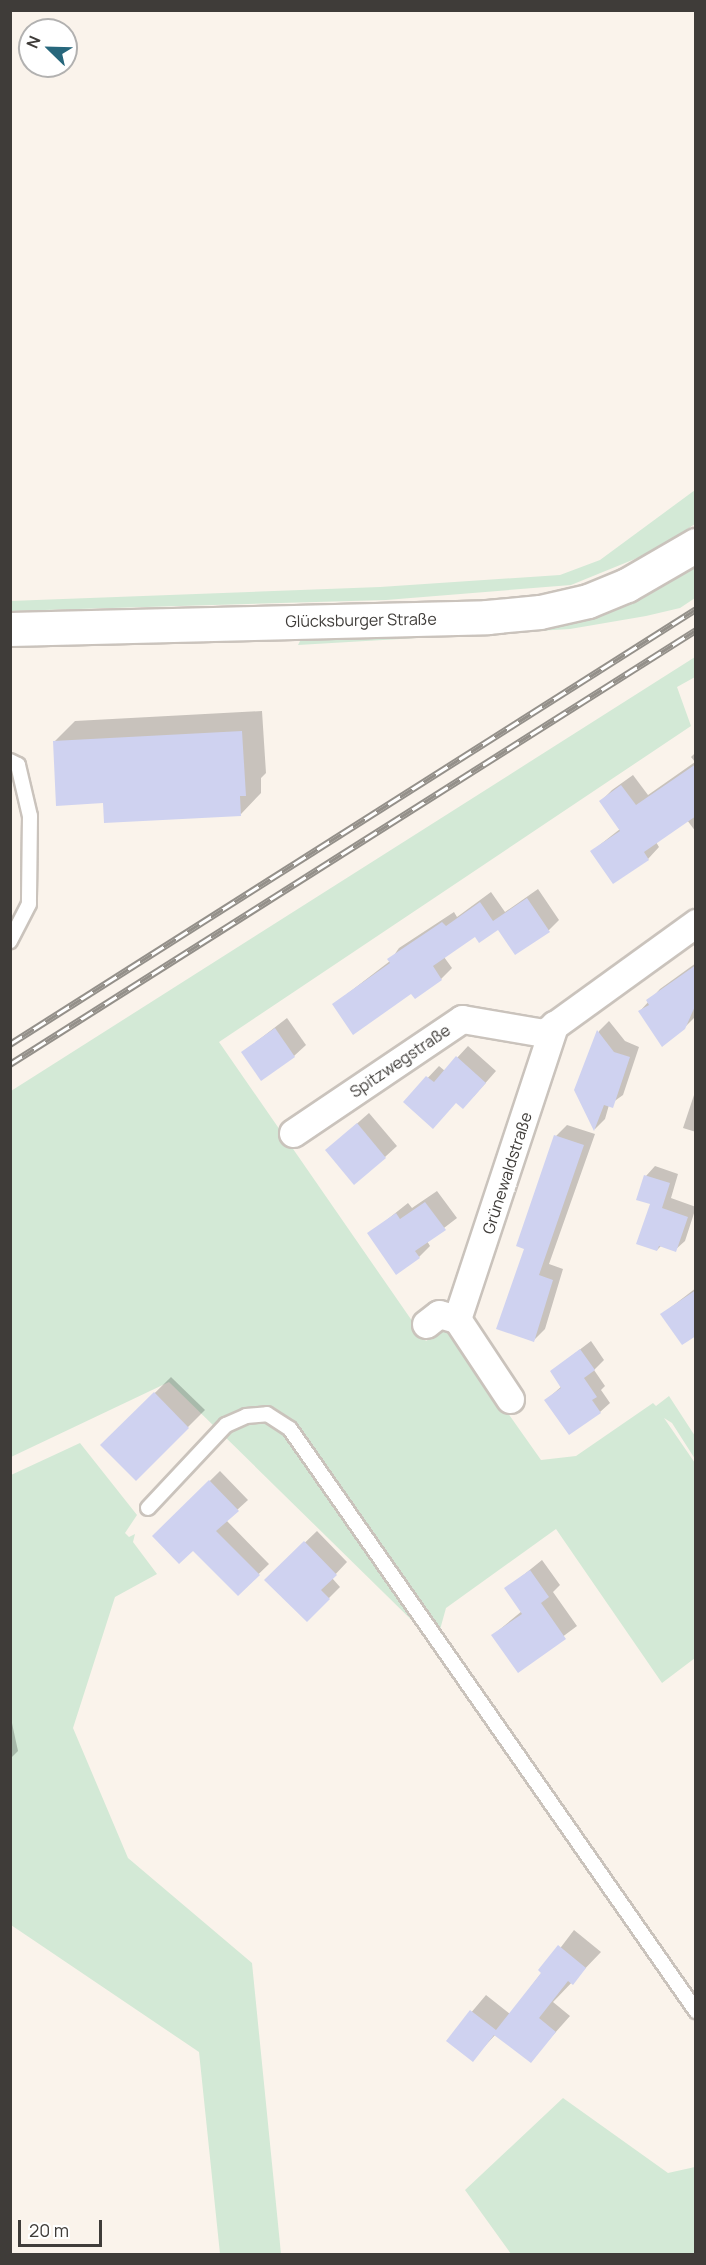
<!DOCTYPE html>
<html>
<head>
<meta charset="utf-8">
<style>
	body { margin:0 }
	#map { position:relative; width:706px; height:2265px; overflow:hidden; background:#faf3eb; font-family:Manrope,sans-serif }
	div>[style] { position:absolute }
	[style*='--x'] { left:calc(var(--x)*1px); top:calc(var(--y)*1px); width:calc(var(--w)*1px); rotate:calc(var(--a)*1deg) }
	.green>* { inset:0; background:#d3e9d6 }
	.shadow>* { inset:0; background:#0003 }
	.building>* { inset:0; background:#cfd2f0 }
	.roads { filter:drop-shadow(2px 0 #cac3bc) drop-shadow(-2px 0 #cac3bc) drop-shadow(0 2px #cac3bc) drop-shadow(0 -2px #cac3bc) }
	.service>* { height:14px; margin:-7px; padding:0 7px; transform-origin:7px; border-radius:7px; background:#fff }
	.minor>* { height:27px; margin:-13.5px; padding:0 13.5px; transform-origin:13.5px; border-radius:13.5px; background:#fff }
	.secondary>* { height:33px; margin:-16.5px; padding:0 16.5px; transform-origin:16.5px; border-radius:16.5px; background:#fff }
	.rail>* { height:7px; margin-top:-3.5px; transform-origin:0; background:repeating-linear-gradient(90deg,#fff 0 14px,#94908a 0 28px); box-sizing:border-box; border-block:2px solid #94908a }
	span { translate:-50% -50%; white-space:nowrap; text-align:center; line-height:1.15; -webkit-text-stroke:6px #fff; paint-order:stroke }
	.street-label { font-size:16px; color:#3f3c39 }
	.frame { position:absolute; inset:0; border:12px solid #3f3c39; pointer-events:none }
	.north { position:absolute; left:18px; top:18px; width:60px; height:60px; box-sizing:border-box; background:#fff; border:2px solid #b2b1b0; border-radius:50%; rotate:293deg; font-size:16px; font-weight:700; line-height:24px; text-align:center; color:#3f3c39 }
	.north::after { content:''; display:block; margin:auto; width:21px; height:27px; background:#27677c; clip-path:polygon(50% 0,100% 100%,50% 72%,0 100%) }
	.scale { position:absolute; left:18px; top:2220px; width:84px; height:27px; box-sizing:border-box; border:3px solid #3f3c39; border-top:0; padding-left:8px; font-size:18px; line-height:21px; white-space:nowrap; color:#3f3c39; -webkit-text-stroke:4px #fff; paint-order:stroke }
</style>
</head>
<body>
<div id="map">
	<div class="green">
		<div style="clip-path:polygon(695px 490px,695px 524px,652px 552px,571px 585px,386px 600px,11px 611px,10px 601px,380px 587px,560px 575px,600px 560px)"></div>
		<div style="clip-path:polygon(695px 562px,695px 598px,680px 608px,646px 616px,570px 629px,298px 645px,302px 637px,477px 630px)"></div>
		<div style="clip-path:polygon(695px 657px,695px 677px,677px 687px,691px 726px,219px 1042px,426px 1341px,447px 1327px,541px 1460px,576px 1456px,653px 1403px,656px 1406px,669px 1396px,695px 1436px,695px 1459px,672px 1423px,664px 1418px,695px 1463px,695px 1658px,662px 1683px,556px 1529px,446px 1608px,436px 1644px,169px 1382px,11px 1457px,11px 1091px)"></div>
		<div style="clip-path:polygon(80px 1443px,137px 1515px,125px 1533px,129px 1537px,135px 1534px,133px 1542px,157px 1574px,115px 1597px,73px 1728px,128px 1858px,252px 1963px,281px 2254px,220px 2254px,199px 2052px,11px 1925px,11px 1475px)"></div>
		<div style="clip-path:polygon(563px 2098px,668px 2173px,695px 2167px,695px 2254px,511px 2254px,465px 2190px)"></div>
	</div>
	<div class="shadow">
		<div style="clip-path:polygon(262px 711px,266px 773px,261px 778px,261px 793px,241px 814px,54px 742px,75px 721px)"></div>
		<div style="clip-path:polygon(696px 752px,696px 832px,687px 820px,656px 842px,659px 847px,648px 859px,592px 851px,620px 829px,601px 801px,612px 790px,633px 775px,648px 795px,695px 762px,691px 757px)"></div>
		<div style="clip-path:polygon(538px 889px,559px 920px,549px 930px,498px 928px,475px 935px,444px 957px,452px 968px,441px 979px,412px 992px,334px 1004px,390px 961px,399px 948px,454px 912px,457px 917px,491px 892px,505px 912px)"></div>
		<div style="clip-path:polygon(696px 963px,696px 1016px,684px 1028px,640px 1011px,660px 989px)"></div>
		<div style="clip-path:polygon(287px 1018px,306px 1045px,294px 1056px,243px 1052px)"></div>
		<div style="clip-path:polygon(609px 1021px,625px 1041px,639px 1047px,623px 1095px,609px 1105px,605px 1119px,595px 1129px,576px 1090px,599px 1031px)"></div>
		<div style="clip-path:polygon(468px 1046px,496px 1071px,474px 1096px,456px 1102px,405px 1102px,439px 1066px,445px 1071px)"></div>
		<div style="clip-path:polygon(696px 1089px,696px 1132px,683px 1128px)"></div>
		<div style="clip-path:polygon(369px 1113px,397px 1146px,385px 1157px,327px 1150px)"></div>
		<div style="clip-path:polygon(567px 1125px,595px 1134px,549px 1264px,563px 1269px,545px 1329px,534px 1340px,526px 1248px,556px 1136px)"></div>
		<div style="clip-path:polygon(655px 1166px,678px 1174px,671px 1198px,696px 1207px,685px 1241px,675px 1250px,661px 1246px,657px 1250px,646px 1176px)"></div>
		<div style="clip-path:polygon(437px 1191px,457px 1218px,427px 1241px,430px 1246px,419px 1257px,369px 1234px,408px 1203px,412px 1208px)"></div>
		<div style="clip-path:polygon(696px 1288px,696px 1334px,662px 1314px)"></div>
		<div style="clip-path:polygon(591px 1341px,604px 1360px,594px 1370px,605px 1386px,601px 1390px,610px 1403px,600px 1412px,546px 1400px,562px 1386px,552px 1371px)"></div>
		<div style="clip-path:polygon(171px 1377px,205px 1410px,136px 1479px,102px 1445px)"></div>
		<div style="clip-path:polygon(220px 1471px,248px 1500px,226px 1520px,269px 1564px,238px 1594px,193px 1549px,154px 1536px)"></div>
		<div style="clip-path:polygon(317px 1531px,347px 1562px,332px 1578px,340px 1587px,307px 1620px,266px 1580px)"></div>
		<div style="clip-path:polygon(542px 1560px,560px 1585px,553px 1592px,577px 1626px,518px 1670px,493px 1635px,522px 1611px,506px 1589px)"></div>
		<div style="clip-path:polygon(10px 1714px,18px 1751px,10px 1759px)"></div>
		<div style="clip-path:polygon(574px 1930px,601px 1952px,553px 2002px,570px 2016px,530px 2061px,496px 2034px,472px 2060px,448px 2040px,486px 1995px,510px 2014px)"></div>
	</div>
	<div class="building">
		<div style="clip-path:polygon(242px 731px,246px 796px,240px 796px,241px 816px,104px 823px,103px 803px,56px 806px,53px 741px)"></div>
		<div style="clip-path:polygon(696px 764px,696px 816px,644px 852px,649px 860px,613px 884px,590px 851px,620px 831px,599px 801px,621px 785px,636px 805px)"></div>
		<div style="clip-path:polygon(527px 898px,550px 932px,515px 955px,498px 930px,479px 943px,475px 937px,433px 966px,442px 980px,415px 999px,411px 994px,353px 1035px,332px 1004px,390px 963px,387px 959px,442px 922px,446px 926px,480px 902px,493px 921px)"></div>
		<div style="clip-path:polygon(696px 965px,696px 1004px,685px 1029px,662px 1047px,638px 1011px,649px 1005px,646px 1000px)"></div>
		<div style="clip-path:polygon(275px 1028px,295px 1057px,261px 1081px,241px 1052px)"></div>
		<div style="clip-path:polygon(597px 1030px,614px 1052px,630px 1057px,613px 1108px,604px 1105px,594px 1131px,574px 1090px)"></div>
		<div style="clip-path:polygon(456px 1056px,486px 1083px,463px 1109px,456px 1103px,433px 1129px,403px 1102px,426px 1076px,434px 1082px)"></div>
		<div style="clip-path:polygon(357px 1123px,386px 1158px,354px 1185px,325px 1150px)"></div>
		<div style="clip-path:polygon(554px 1135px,584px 1145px,539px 1275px,553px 1280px,534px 1342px,496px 1329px,524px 1249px,516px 1246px)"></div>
		<div style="clip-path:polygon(644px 1175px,670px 1183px,662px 1208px,688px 1217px,676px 1252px,659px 1246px,657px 1251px,636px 1244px,650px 1204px,636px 1200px)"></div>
		<div style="clip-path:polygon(425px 1202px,446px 1230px,415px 1251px,420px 1258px,396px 1275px,367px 1233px,396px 1213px,400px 1219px)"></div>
		<div style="clip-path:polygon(696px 1290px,696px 1336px,682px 1345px,660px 1314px)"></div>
		<div style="clip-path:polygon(580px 1349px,595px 1370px,584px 1378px,597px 1397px,592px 1400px,601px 1413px,569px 1435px,544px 1400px,561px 1388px,550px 1371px)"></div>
		<div style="clip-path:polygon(154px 1392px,189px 1428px,136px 1481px,100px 1445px)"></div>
		<div style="clip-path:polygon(209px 1480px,239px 1511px,216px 1531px,260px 1575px,238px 1596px,193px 1551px,179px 1564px,152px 1536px)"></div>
		<div style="clip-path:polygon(304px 1541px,337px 1575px,321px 1590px,330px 1599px,307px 1622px,264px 1580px)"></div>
		<div style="clip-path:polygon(530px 1570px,549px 1597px,541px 1603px,566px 1639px,518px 1673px,491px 1635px,522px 1614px,504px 1588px)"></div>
		<div style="clip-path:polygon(558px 1945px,586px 1968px,573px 1985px,568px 1981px,539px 2018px,556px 2032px,531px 2063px,494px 2035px,473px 2062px,446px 2041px,470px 2010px,496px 2030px,541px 1973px,538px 1970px)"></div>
	</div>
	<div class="roads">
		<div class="service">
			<div style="--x:10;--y:761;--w:9;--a:27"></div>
			<div style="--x:18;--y:765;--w:52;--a:76.8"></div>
			<div style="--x:30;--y:816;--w:88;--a:90.7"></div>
			<div style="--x:29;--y:904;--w:42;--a:117.2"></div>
			<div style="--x:148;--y:1508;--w:114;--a:-46.8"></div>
			<div style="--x:226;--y:1425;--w:22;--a:-24"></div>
			<div style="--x:246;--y:1416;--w:21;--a:-5"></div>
			<div style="--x:267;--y:1414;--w:27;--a:33"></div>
			<div style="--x:290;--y:1429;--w:710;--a:55.1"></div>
		</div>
		<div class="minor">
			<div style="--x:293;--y:1133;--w:204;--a:-34"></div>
			<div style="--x:462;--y:1019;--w:83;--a:9.7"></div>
			<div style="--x:544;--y:1033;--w:188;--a:-35.9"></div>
			<div style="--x:426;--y:1324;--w:16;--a:-38"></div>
			<div style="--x:439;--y:1314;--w:19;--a:16"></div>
			<div style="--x:510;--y:1399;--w:96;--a:-123.5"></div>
			<div style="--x:457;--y:1319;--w:310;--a:-71.7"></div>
		</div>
		<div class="secondary">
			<div style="--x:10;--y:629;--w:477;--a:-1.4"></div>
			<div style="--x:487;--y:617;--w:53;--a:-5.4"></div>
			<div style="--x:540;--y:612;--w:49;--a:-12.9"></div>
			<div style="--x:588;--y:601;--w:42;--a:-22.3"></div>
			<div style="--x:627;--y:585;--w:80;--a:-30.1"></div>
		</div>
	</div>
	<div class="rail">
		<div style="--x:10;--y:1044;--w:812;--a:-32.38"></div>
		<div style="--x:10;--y:1064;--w:812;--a:-32.32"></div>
	</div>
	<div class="street-label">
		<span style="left:361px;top:620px;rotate:-1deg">Glücksburger Straße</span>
		<span style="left:400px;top:1061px;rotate:-34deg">Spitzwegstraße</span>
		<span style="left:507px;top:1173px;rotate:-72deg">Grünewaldstraße</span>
	</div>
	<div class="frame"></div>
	<div class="north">N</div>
	<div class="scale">20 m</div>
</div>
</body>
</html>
